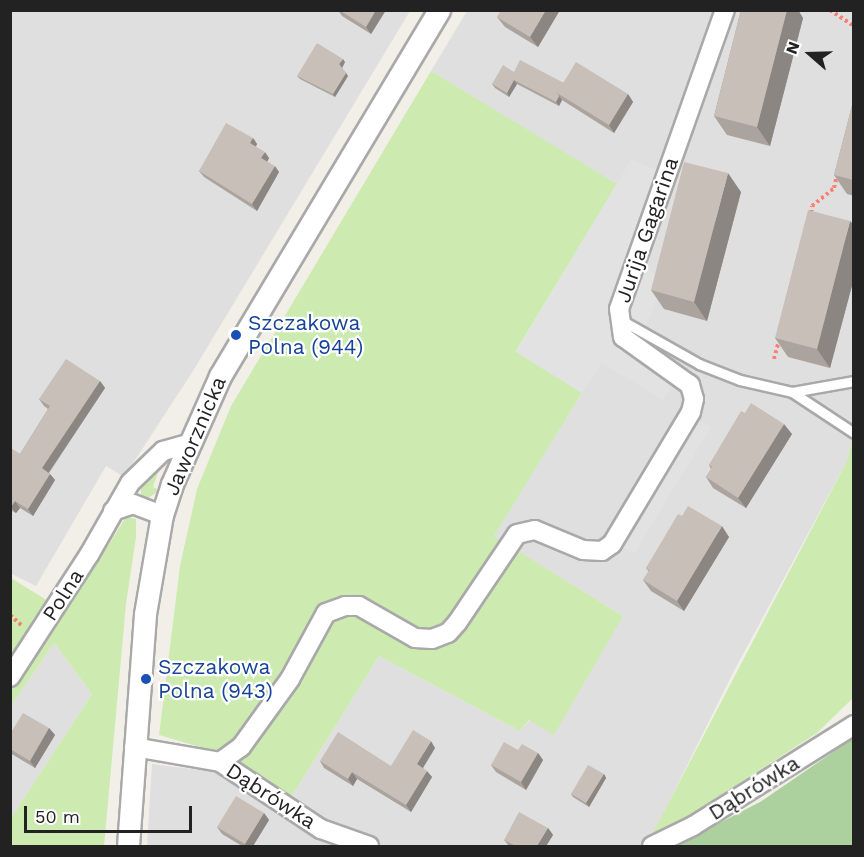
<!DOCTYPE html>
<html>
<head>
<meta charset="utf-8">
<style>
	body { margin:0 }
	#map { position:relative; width:864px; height:857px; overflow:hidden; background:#f2efe9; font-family:"Work Sans",sans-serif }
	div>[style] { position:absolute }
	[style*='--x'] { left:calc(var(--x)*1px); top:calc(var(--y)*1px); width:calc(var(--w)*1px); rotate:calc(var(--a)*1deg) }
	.residential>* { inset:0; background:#e0dfdf }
	.grass>* { inset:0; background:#cdebb0 }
	.forest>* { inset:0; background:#add19e }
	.parking>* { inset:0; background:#e2e2e2 }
	.path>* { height:4px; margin-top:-2px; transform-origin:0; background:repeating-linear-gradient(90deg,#fa8072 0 3px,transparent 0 6px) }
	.roads { filter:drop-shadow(2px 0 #a9a9a9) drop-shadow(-2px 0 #a9a9a9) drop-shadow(0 2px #a9a9a9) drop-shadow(0 -2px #a9a9a9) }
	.service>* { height:9px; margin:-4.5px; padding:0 4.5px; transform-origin:4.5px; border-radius:4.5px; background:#fff }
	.minor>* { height:18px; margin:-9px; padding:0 9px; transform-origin:9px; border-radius:9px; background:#fff }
	.tertiary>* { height:21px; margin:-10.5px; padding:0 10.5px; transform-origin:10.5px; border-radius:10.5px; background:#fff }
	.wall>* { inset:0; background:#aba49e }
	.shaded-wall>* { inset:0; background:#8b8681 }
	.building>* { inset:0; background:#c7bfb8 }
	.dots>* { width:16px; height:16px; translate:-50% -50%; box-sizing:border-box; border:3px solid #fff; border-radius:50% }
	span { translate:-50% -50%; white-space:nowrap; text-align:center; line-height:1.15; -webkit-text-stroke:4.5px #fff; paint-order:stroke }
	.street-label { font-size:21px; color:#222 }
	.transit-label { font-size:21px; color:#164399 }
	.left { translate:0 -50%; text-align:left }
	.frame { position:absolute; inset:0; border:12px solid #222; pointer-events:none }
	.north { position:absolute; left:780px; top:24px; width:60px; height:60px; -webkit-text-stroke:4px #fff; paint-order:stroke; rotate:290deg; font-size:16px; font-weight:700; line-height:24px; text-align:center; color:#222 }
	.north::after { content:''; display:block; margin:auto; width:21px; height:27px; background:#222; clip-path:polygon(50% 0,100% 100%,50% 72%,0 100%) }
	.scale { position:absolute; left:24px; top:806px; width:168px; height:27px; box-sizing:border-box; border:3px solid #222; border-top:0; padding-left:8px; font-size:18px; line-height:21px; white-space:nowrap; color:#222; -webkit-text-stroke:4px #fff; paint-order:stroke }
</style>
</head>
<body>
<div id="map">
	<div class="residential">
		<div style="clip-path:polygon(10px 11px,410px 11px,193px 371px,124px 477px,106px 466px,36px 586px,10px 573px)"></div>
		<div style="clip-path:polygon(467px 11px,853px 11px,853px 438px,846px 463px,735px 669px,647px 846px,147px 846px,152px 764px,216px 772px,242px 764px,290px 799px,379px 656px,520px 731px,623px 616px,493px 536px,582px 393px,516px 352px,617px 185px,431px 71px)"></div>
		<div style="clip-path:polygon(54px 643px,92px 694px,11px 818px,11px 706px)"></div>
	</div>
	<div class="grass">
		<div style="clip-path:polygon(431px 71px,617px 184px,516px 351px,582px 393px,494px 536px,623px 616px,554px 735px,529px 720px,520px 731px,379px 656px,290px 799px,217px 752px,159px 735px,180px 566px,197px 489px,231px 406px)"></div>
		<div style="clip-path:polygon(853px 438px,853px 698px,817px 733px,648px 842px,846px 463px)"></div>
		<div style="clip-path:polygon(160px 466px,153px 487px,157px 489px,156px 493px,146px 499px,141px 494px,141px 483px)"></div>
		<div style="clip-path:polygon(126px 517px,136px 519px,136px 537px,126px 604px,104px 846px,11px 846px,11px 818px,92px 694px,54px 643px,11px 706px,11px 578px,66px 612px)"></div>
	</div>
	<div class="forest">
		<div style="clip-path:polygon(853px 733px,853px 846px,675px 846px,760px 802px,842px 746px)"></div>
	</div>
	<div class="parking">
		<div style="clip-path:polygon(631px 160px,677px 177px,645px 266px,663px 281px,640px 342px,684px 366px,663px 400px,602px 363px,582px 393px,516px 352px)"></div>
		<div style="clip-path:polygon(696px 418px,711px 427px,634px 554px,619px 545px)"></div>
	</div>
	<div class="path">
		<div style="--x:830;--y:10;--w:29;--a:34"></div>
		<div style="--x:811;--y:213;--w:7;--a:-82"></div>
		<div style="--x:812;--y:206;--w:28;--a:-39"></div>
		<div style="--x:834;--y:188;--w:13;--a:-77"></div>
		<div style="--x:774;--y:359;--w:20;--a:-75"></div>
		<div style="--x:10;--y:615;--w:15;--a:42"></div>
	</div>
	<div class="roads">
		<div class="service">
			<div style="--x:621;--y:320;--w:90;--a:29.4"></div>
			<div style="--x:699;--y:364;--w:44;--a:21.3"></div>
			<div style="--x:740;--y:380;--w:53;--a:13"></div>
			<div style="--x:792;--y:392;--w:63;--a:-10.1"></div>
			<div style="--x:792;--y:392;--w:74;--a:33.5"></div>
		</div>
		<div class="minor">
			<div style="--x:113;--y:511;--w:21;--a:-19"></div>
			<div style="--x:133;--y:504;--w:31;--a:21"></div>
			<div style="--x:10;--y:677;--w:145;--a:-57.1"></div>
			<div style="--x:89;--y:555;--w:83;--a:-60.3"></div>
			<div style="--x:130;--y:483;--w:46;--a:-44.1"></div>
			<div style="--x:163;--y:451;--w:26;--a:-16"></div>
			<div style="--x:134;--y:747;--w:87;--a:9.9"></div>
			<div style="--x:220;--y:762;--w:121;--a:33.6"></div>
			<div style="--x:321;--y:829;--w:51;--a:19.5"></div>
			<div style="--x:220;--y:762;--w:26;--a:-36"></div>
			<div style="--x:241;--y:747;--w:84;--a:-54.2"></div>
			<div style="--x:290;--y:679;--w:75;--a:-61.4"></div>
			<div style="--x:326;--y:613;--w:20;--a:-20"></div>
			<div style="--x:345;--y:606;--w:14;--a:0"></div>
			<div style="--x:359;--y:606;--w:64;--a:29.7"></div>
			<div style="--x:415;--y:638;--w:17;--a:3"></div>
			<div style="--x:432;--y:639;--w:17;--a:-21"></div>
			<div style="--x:448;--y:633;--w:13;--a:-48"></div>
			<div style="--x:457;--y:623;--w:107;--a:-56"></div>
			<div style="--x:517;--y:534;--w:18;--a:-13"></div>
			<div style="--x:535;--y:530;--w:52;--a:22.6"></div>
			<div style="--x:583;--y:550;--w:19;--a:3"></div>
			<div style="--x:602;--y:551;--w:12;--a:-35"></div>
			<div style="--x:612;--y:544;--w:154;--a:-59.1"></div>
			<div style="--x:691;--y:412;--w:13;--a:-77"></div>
			<div style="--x:694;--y:399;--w:15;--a:-106"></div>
			<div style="--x:690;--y:385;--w:82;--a:-144.4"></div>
			<div style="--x:623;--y:337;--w:28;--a:-98"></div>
			<div style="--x:619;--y:309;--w:317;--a:-70.5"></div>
			<div style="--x:652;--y:846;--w:46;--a:-26"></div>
			<div style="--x:693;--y:826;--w:190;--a:-32.1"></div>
		</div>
		<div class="tertiary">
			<div style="--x:128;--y:846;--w:233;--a:-85.8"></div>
			<div style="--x:145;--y:614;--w:100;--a:-80.3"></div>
			<div style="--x:162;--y:515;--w:33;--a:-72"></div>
			<div style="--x:172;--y:484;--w:118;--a:-66"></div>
			<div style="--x:220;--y:376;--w:427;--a:-59.1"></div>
		</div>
	</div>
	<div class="wall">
		<div style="clip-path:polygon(338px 10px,386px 10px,371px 34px,342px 16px)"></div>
		<div style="clip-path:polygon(560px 10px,538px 47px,505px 27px,497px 17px)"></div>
		<div style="clip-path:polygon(741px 10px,798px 10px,803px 18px,770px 146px,727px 135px,714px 116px)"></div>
		<div style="clip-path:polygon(345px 62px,342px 68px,348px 76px,335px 97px,300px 79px,297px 76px)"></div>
		<div style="clip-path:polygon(514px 72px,564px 83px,628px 94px,633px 102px,614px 133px,562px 100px,559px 106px,517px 84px,509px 97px,495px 88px,492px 84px)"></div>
		<div style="clip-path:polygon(854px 98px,854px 196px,847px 194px,834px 175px)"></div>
		<div style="clip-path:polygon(253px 138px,257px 144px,256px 147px,269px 158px,267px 162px,279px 172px,257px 211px,204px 177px,199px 171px)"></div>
		<div style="clip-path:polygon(741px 192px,707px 321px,664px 309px,651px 290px)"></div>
		<div style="clip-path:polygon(854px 225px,854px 278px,830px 368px,788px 357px,775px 338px)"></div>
		<div style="clip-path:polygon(100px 381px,105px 388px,49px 473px,55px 480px,33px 516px,20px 508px,16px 513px,10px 510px,10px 449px,20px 454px,48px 409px,44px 406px,39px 399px)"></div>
		<div style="clip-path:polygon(745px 413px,792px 434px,746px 508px,713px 488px,706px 477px,711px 469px,709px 465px)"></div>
		<div style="clip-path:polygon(682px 516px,729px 537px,684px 611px,651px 591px,643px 580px,649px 572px,646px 568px)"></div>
		<div style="clip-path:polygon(49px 728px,55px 735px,35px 768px,10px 753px,10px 734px)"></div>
		<div style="clip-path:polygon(435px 748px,423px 768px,432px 777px,411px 812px,357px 779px,353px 786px,324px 768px,320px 761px,391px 766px)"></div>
		<div style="clip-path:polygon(518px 750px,538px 753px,543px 760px,526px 790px,496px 772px,491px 765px)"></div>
		<div style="clip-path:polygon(604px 774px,606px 778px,589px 807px,573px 797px,571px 794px)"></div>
		<div style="clip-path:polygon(264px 813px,269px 820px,253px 846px,242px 846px,222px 834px,217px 827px)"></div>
		<div style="clip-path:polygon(548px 828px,553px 835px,546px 846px,509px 846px,504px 840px)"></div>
	</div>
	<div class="shaded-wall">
		<div style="clip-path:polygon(376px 10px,386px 10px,371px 34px,366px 27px)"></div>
		<div style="clip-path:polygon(546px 10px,560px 10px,538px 47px,530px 37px)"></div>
		<div style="clip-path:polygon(787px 10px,798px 10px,803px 18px,770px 146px,757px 127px)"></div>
		<div style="clip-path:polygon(343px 59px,345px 62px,342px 68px,339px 64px)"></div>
		<div style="clip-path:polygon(346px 73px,348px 76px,335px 97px,333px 94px)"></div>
		<div style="clip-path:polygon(514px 80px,517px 84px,509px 97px,507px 93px)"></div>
		<div style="clip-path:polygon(628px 94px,633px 102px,614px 133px,609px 125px)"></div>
		<div style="clip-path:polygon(559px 96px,562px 100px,559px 106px,556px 102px)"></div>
		<div style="clip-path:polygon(253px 138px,257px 144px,254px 149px,250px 143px)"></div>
		<div style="clip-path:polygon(265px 152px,269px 158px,266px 164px,261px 158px)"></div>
		<div style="clip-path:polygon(275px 166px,279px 172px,257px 211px,252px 204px)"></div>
		<div style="clip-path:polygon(728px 173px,741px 192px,707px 321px,694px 302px)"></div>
		<div style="clip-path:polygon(850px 221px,854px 225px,854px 278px,830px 368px,817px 349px)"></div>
		<div style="clip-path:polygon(100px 381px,105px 388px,47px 475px,42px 468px)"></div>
		<div style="clip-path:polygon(784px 424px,792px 434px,746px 508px,738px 498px)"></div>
		<div style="clip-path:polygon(50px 474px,55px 480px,33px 516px,28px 509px)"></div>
		<div style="clip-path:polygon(15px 501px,20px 508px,16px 513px,11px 507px)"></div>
		<div style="clip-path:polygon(722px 526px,729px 537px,684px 611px,677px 601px)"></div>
		<div style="clip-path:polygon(49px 728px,55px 735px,35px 768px,30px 761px)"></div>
		<div style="clip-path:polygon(431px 741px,435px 748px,421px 771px,417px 764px)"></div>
		<div style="clip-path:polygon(538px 753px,543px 760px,526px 790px,521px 782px)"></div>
		<div style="clip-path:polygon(427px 771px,432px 777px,411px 812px,406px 805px)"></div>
		<div style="clip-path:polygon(352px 772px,357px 779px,353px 786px,348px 779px)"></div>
		<div style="clip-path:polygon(604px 774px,606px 778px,589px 807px,586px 803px)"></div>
		<div style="clip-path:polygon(264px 813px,269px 820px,253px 846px,246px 846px,245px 844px)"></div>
		<div style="clip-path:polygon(548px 828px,553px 835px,546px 846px,537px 846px)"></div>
	</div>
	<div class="building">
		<div style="clip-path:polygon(339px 10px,376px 10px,366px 27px)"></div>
		<div style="clip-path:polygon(501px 10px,546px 10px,530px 37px,497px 17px)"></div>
		<div style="clip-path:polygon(741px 10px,787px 10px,757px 127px,714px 116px)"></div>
		<div style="clip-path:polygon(317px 43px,343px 59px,339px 64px,346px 73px,333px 94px,297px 76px)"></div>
		<div style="clip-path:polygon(520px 60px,564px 83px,557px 93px,559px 96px,556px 102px,514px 80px,507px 93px,492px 84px,503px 65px,514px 72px)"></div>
		<div style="clip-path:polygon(576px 62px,628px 94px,609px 125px,557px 93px)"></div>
		<div style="clip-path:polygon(854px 98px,854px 180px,834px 175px)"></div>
		<div style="clip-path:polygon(226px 123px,253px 138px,250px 143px,265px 152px,261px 158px,275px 166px,252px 204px,199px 171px)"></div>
		<div style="clip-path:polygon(684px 162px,728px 173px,694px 302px,651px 290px)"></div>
		<div style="clip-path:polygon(808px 210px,850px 221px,817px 349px,775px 338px)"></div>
		<div style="clip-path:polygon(66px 359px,100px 381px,42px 468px,50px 474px,28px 509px,15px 501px,11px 507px,10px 449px,11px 448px,20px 454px,50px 406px,39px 399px)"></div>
		<div style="clip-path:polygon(751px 403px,784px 424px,738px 498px,706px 477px,712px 467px,709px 465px,741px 411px,745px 413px)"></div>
		<div style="clip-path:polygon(688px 506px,722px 526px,677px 601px,643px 580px,649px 570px,646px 568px,678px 514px,682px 516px)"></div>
		<div style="clip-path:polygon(23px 713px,49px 728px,30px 761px,10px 749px,10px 734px)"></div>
		<div style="clip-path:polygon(413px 730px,431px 741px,417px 764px,427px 771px,406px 805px,352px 772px,348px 779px,320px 761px,338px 732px,391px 766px)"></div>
		<div style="clip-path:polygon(504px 742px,518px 750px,522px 744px,538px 753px,521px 782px,491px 765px)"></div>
		<div style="clip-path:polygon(588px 765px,604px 774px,586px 803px,571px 794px)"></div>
		<div style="clip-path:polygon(236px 796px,264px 813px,245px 844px,217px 827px)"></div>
		<div style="clip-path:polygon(519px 812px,548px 828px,537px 846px,516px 846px,504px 840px)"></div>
	</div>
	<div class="dots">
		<div style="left:236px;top:335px;background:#1a4fb4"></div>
		<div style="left:146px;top:679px;background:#1a4fb4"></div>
	</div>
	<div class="street-label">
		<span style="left:647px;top:230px;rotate:-71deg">Jurija Gagarina</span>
		<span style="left:195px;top:436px;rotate:-67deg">Jaworznicka</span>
		<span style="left:63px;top:595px;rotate:-57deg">Polna</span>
		<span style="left:754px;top:788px;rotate:-32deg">Dąbrówka</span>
		<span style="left:271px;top:796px;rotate:33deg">Dąbrówka</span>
	</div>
	<div class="transit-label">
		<span class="left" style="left:248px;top:335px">Szczakowa<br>Polna (944)</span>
		<span class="left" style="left:158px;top:679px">Szczakowa<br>Polna (943)</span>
	</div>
	<div class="frame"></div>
	<div class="north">N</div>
	<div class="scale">50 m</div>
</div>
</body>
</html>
